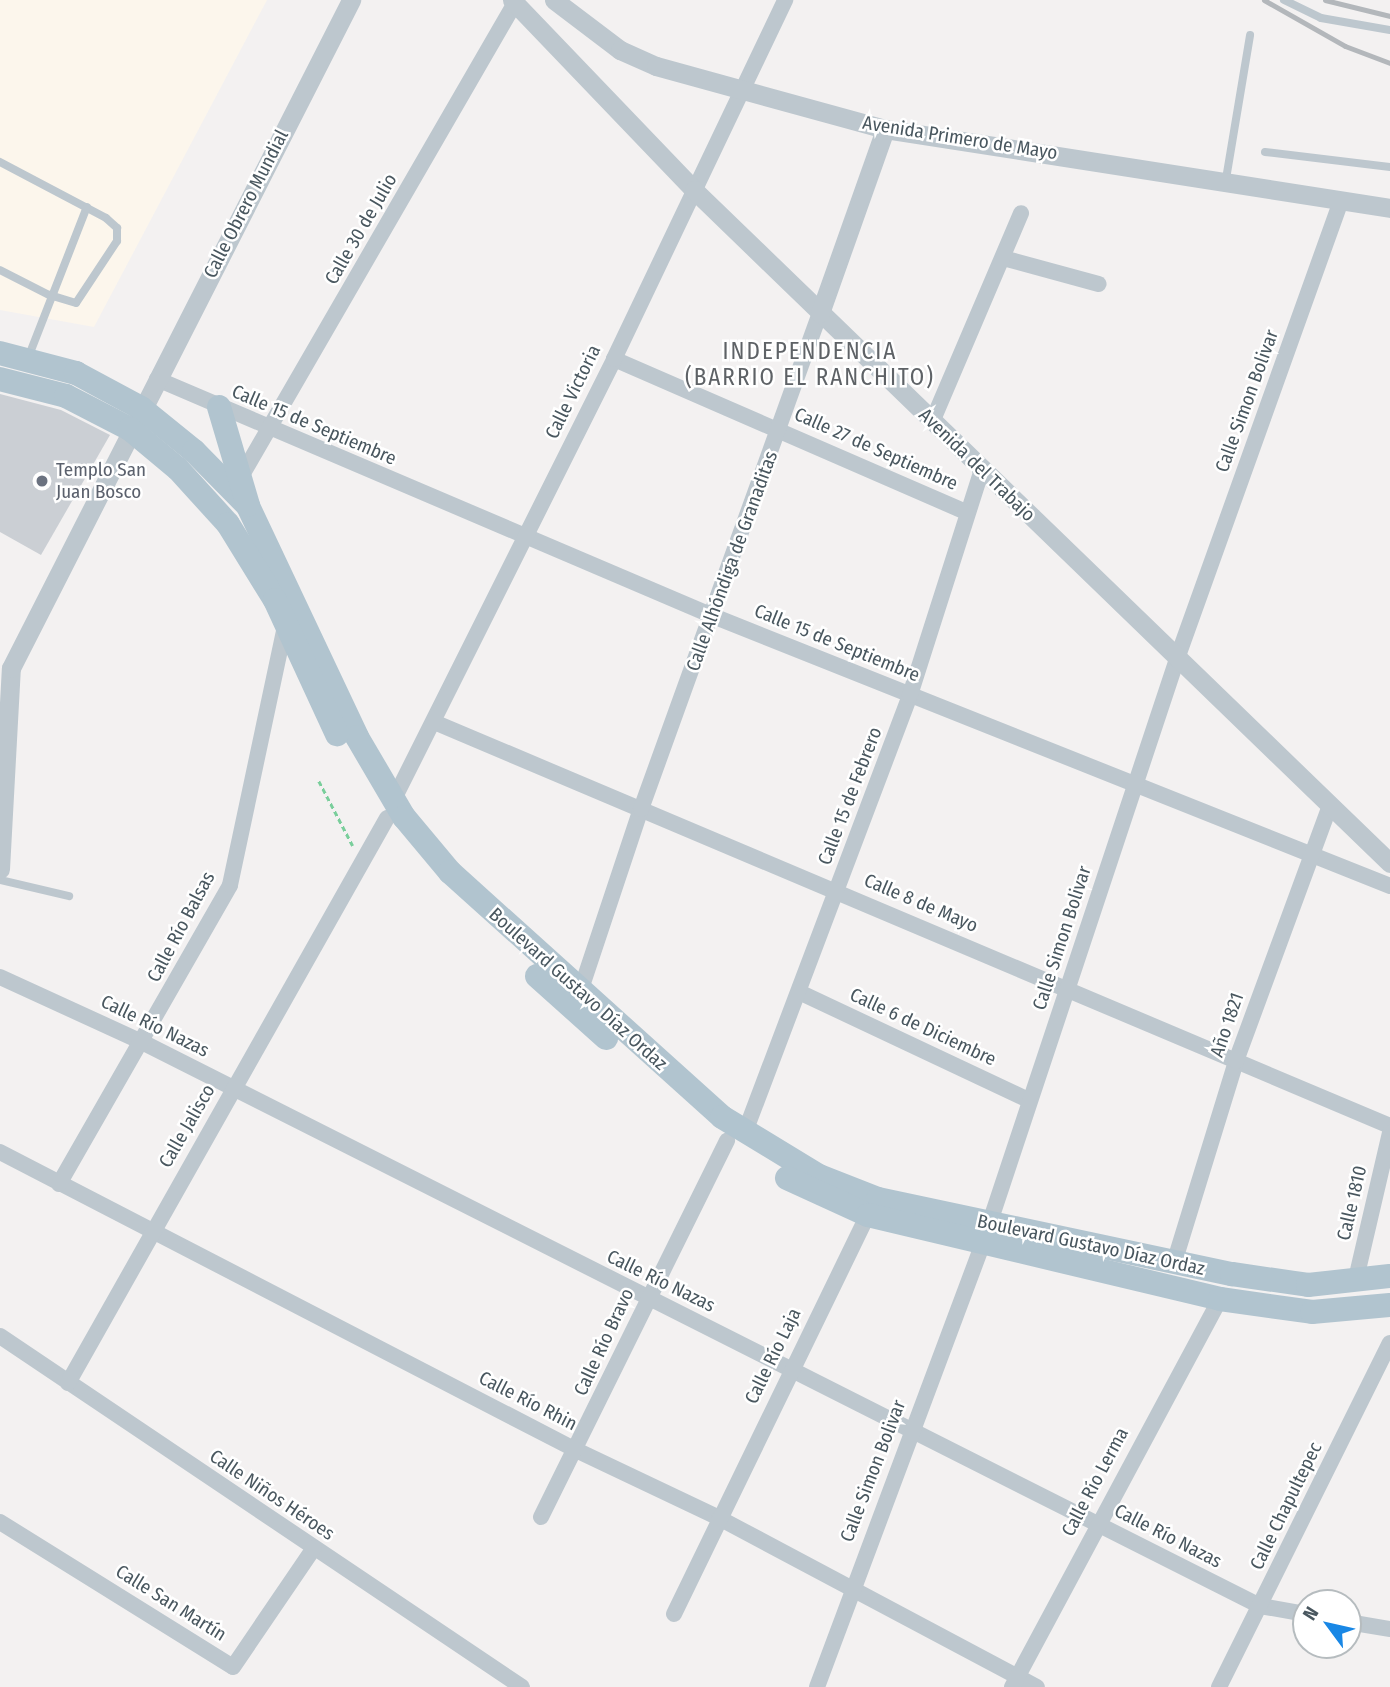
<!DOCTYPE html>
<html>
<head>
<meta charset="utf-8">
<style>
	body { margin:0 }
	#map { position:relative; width:1390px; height:1687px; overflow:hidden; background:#f3f1f1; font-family:"Fira Sans Condensed",sans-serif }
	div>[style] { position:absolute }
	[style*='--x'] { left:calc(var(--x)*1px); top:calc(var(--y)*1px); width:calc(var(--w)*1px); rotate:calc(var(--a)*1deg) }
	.commercial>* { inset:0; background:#fcf6ec }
	.building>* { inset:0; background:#cbcfd4 }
	.path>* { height:2.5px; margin-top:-1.25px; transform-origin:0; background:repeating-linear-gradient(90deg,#79ce9b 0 5px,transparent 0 8.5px) }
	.service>* { height:8px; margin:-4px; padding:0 4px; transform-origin:4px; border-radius:4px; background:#bdc7ce }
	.minor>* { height:16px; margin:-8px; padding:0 8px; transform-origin:8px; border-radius:8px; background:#bdc7ce }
	.tertiary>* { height:19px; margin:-9.5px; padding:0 9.5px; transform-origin:9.5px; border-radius:9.5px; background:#bdc7ce }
	.primary>* { height:24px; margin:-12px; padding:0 12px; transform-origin:12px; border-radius:12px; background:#b1c4cf }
	.rail>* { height:5px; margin:-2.5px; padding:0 2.5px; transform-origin:2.5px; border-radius:2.5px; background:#b3b7bb }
	.dots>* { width:19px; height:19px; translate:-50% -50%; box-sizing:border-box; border:4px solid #fff; border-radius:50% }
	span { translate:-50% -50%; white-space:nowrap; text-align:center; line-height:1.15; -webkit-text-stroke:5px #fff; paint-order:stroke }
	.street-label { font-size:19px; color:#49575f }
	.worship-label { font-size:19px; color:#5b616d }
	.left { translate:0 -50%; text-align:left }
	.quarter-label { font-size:23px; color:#5e6266; letter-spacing:2px }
	.north { position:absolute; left:1292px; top:1589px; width:70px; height:70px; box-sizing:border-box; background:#fff; border:2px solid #b6bcbf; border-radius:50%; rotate:303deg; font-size:19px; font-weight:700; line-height:28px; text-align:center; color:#49575f }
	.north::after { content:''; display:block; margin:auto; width:24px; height:32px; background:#1987e5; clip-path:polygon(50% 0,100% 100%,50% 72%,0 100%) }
</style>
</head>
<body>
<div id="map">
	<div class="commercial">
		<div style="clip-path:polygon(0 0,267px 0,94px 327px,0 310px)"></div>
	</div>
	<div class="building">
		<div style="clip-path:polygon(0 394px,61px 410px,110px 435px,41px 555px,0 532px)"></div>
	</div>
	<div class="path">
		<div style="--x:319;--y:781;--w:73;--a:62.4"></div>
	</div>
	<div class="service">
		<div style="--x:1284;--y:0;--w:41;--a:25.9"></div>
		<div style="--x:1321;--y:18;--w:70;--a:9.9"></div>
		<div style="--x:1265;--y:152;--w:126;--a:6.8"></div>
		<div style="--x:0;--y:162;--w:120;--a:27.8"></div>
		<div style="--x:106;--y:218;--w:15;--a:42"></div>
		<div style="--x:117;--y:228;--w:13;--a:90"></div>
		<div style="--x:117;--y:241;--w:74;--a:123.5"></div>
		<div style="--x:76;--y:303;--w:28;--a:-163"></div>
		<div style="--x:49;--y:295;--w:55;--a:-153"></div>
		<div style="--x:1226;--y:179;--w:146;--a:-80.5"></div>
		<div style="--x:28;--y:358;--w:162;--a:-68.7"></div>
		<div style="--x:0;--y:880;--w:71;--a:13.1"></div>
	</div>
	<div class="minor">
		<div style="--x:1003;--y:258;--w:99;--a:15.2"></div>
		<div style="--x:614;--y:359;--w:384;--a:23.5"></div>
		<div style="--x:157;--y:379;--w:604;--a:23.09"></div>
		<div style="--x:713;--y:616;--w:729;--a:21.74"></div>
		<div style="--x:932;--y:422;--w:227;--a:-66.9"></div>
		<div style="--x:242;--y:475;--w:545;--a:-59.96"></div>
		<div style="--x:434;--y:722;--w:1038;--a:22.91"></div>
		<div style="--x:393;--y:801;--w:494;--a:-63.4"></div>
		<div style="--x:614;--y:359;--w:398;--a:-64.5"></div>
		<div style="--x:0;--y:977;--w:156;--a:24.6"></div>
		<div style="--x:142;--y:1042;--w:1252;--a:26.77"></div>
		<div style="--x:1260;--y:1606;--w:47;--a:9.9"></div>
		<div style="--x:580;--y:992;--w:193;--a:-71.6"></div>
		<div style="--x:641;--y:809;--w:527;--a:-70.16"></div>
		<div style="--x:799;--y:992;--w:254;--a:25.2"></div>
		<div style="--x:745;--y:1132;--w:467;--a:-69.3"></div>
		<div style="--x:910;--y:695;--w:236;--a:-72.3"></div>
		<div style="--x:0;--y:1152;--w:649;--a:27.36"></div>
		<div style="--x:576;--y:1450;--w:158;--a:25.4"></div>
		<div style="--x:719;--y:1518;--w:360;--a:28"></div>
		<div style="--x:59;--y:1184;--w:344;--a:-60.2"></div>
		<div style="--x:230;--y:885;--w:265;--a:-78"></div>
		<div style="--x:1174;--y:1263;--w:211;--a:-72.9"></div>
		<div style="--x:1236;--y:1061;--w:273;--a:-69.8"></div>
		<div style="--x:1355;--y:1283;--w:154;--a:-76.9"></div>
		<div style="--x:0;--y:1336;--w:629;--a:33.92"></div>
		<div style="--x:68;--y:1383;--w:649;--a:-60.55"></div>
		<div style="--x:541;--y:1517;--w:420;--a:-63.7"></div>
		<div style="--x:0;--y:1522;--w:274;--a:31.9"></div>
		<div style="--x:233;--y:1667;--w:144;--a:-55.8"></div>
		<div style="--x:674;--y:1614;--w:444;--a:-64.1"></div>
		<div style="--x:1348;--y:1622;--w:43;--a:9.5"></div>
		<div style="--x:817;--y:1687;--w:474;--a:-69.5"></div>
		<div style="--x:983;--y:1243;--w:619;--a:-71.62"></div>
		<div style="--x:1178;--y:656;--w:484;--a:-70.3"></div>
		<div style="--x:1012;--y:1687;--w:440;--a:-61.8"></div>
		<div style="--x:1219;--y:1687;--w:384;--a:-63.6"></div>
	</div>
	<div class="tertiary">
		<div style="--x:512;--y:0;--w:263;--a:46.2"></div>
		<div style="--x:694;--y:190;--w:968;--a:44.04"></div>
		<div style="--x:554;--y:0;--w:83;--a:37.1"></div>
		<div style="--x:620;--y:50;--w:39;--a:24"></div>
		<div style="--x:656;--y:66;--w:238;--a:15.4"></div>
		<div style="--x:885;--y:129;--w:511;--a:8.89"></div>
		<div style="--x:820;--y:313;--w:195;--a:-70.5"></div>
		<div style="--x:0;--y:869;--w:201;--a:-86.9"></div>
		<div style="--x:11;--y:668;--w:750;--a:-63.02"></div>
	</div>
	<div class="primary">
		<div style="--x:0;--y:353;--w:79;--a:14.7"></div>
		<div style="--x:76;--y:373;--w:74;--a:28.3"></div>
		<div style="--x:141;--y:408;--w:68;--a:39.1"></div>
		<div style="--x:194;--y:451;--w:77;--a:45.5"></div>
		<div style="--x:248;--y:506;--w:255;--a:64.7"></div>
		<div style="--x:357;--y:737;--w:93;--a:59.6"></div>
		<div style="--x:404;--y:817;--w:72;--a:50.1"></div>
		<div style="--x:450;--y:872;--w:366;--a:42"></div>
		<div style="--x:722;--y:1117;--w:114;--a:31.3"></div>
		<div style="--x:819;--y:1176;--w:63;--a:21.3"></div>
		<div style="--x:878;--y:1199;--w:362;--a:12"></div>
		<div style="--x:1232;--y:1274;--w:77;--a:8.2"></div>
		<div style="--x:1308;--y:1285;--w:82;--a:-6.3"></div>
		<div style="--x:0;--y:379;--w:68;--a:14.4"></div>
		<div style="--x:66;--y:396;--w:72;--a:27.3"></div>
		<div style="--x:130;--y:429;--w:62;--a:39.8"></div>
		<div style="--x:178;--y:469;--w:74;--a:47.7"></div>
		<div style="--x:228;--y:524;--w:89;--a:58.3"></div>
		<div style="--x:275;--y:600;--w:148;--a:65.2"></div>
		<div style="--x:219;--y:407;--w:102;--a:73.5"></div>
		<div style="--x:537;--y:976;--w:93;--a:41.9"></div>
		<div style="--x:787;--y:1178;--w:89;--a:24.6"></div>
		<div style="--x:868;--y:1215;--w:362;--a:13.4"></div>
		<div style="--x:1220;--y:1299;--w:93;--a:8"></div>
		<div style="--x:1312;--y:1312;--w:78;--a:-5.1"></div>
	</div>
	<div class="rail">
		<div style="--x:1264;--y:0;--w:93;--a:29.6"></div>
		<div style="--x:1345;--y:46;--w:48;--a:20.7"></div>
		<div style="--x:1325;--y:0;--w:67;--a:13.8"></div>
	</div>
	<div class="dots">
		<div style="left:42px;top:481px;background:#6b7280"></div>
	</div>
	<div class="street-label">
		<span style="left:960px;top:138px;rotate:9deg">Avenida Primero de Mayo</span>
		<span style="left:246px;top:204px;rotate:-63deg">Calle Obrero Mundial</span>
		<span style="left:361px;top:229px;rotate:-60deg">Calle 30 de Julio</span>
		<span style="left:573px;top:392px;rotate:-64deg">Calle Victoria</span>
		<span style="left:1247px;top:401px;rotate:-70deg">Calle Simon Bolivar</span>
		<span style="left:314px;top:425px;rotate:23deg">Calle 15 de Septiembre</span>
		<span style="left:876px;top:449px;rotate:24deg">Calle 27 de Septiembre</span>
		<span style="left:977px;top:465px;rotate:44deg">Avenida del Trabajo</span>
		<span style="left:732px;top:561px;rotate:-70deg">Calle Alhóndiga de Granaditas</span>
		<span style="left:837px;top:643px;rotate:22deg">Calle 15 de Septiembre</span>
		<span style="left:850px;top:796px;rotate:-69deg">Calle 15 de Febrero</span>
		<span style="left:921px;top:903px;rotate:23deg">Calle 8 de Mayo</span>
		<span style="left:181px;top:927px;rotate:-62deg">Calle Río Balsas</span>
		<span style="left:1062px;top:938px;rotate:-72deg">Calle Simon Bolivar</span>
		<span style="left:578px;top:989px;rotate:42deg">Boulevard Gustavo Díaz Ordaz</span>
		<span style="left:1227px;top:1025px;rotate:-71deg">Año 1821</span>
		<span style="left:155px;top:1026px;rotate:26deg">Calle Río Nazas</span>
		<span style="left:923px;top:1027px;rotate:25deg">Calle 6 de Diciembre</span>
		<span style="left:187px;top:1126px;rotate:-60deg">Calle Jalisco</span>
		<span style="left:1352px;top:1203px;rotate:-77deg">Calle 1810</span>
		<span style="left:1091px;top:1245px;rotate:12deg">Boulevard Gustavo Díaz Ordaz</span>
		<span style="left:661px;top:1281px;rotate:26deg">Calle Río Nazas</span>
		<span style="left:604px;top:1342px;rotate:-65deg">Calle Río Bravo</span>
		<span style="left:773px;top:1356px;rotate:-64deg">Calle Río Laja</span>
		<span style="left:528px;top:1401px;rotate:27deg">Calle Río Rhin</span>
		<span style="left:873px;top:1471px;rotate:-69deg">Calle Simon Bolivar</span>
		<span style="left:1095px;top:1482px;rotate:-62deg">Calle Río Lerma</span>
		<span style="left:272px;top:1495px;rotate:34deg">Calle Niños Héroes</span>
		<span style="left:1286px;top:1506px;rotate:-64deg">Calle Chapultepec</span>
		<span style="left:1168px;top:1536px;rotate:27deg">Calle Río Nazas</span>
		<span style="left:171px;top:1603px;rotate:32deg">Calle San Martín</span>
	</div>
	<div class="worship-label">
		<span class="left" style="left:56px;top:481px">Templo San<br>Juan Bosco</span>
	</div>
	<div class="quarter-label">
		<span style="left:810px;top:364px">INDEPENDENCIA<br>(BARRIO EL RANCHITO)</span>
	</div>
	<div class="north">N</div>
</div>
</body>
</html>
